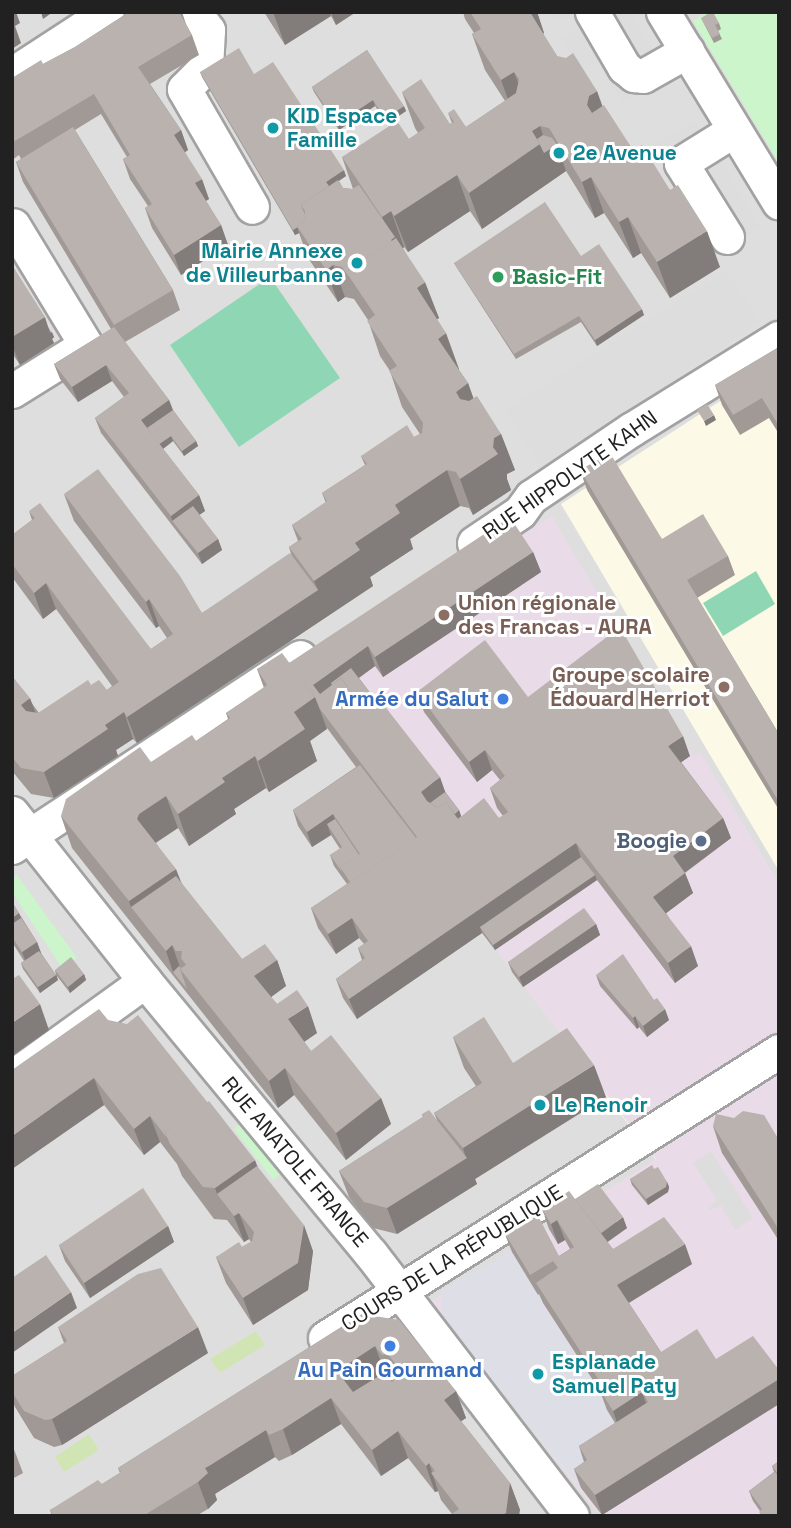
<!DOCTYPE html>
<html>
<head>
<meta charset="utf-8">
<style>
	body { margin:0 }
	#map { position:relative; width:791px; height:1528px; overflow:hidden; background:#f0ede9; font-family:"Space Grotesk",sans-serif }
	div>[style] { position:absolute }
	[style*='--x'] { left:calc(var(--x)*1px); top:calc(var(--y)*1px); width:calc(var(--w)*1px); rotate:calc(var(--a)*1deg) }
	.residential>* { inset:0; background:#dfdede }
	.industrial>* { inset:0; background:#e9dbe7 }
	.education>* { inset:0; background:#fcfae6 }
	.grass>* { inset:0; background:#d1e5b4 }
	.park>* { inset:0; background:#ccf5cb }
	.pitch>* { inset:0; background:#8fd7b4 }
	.parking>* { inset:0; background:#ddd }
	.plaza>* { inset:0; background:#dddee6 }
	.roads { filter:drop-shadow(2px 0 #a2a2a2) drop-shadow(-2px 0 #a2a2a2) drop-shadow(0 2px #a2a2a2) drop-shadow(0 -2px #a2a2a2) }
	.minor>* { height:33px; margin:-16.5px; padding:0 16.5px; transform-origin:16.5px; border-radius:16.5px; background:#fff }
	.wall>* { inset:0; background:#a09996 }
	.shaded-wall>* { inset:0; background:#827d7a }
	.building>* { inset:0; background:#bab2ae }
	.dots>* { width:19px; height:19px; translate:-50% -50%; box-sizing:border-box; border:4px solid #fff; border-radius:50% }
	span { translate:-50% -50%; white-space:nowrap; text-align:center; line-height:1.15; -webkit-text-stroke:6px #fff; paint-order:stroke }
	.culture-label { font-size:21px; color:#0d838f; font-weight:700 }
	.left { translate:0 -50%; text-align:left }
	.right { translate:-100% -50%; text-align:right }
	.leisure-label { font-size:21px; color:#27864d; font-weight:700 }
	.street-label { font-size:21px; color:#212121 }
	.education-label { font-size:21px; color:#785e54; font-weight:700 }
	.shop-label { font-size:21px; color:#366cbe; font-weight:700 }
	.service-label { font-size:21px; color:#4e5e75; font-weight:700 }
	.frame { position:absolute; inset:0; border:14px solid #212121; pointer-events:none }
</style>
</head>
<body>
<div id="map">
	<div class="residential">
		<div style="clip-path:polygon(12px 12px,779px 12px,779px 884px,700px 753px,693px 757px,584px 1068px,656px 1160px,431px 1302px,601px 1516px,12px 1516px)"></div>
	</div>
	<div class="industrial">
		<div style="clip-path:polygon(552px 516px,693px 756px,700px 752px,779px 884px,779px 1516px,601px 1516px,431px 1302px,656px 1159px,293px 685px)"></div>
	</div>
	<div class="education">
		<div style="clip-path:polygon(779px 363px,779px 871px,561px 504px)"></div>
	</div>
	<div class="grass">
		<div style="clip-path:polygon(256px 1331px,265px 1345px,220px 1373px,210px 1359px)"></div>
		<div style="clip-path:polygon(89px 1434px,99px 1450px,64px 1472px,55px 1457px)"></div>
	</div>
	<div class="park">
		<div style="clip-path:polygon(708px 12px,776px 12px,779px 15px,779px 163px,693px 21px)"></div>
		<div style="clip-path:polygon(17px 875px,77px 958px,62px 968px,12px 892px,12px 879px)"></div>
		<div style="clip-path:polygon(244px 1121px,283px 1172px,273px 1180px,234px 1129px)"></div>
	</div>
	<div class="pitch">
		<div style="clip-path:polygon(270px 277px,340px 378px,239px 447px,170px 345px)"></div>
		<div style="clip-path:polygon(756px 571px,775px 604px,723px 636px,703px 603px)"></div>
	</div>
	<div class="parking">
		<div style="clip-path:polygon(549px 12px,630px 12px,668px 74px,622px 102px,598px 61px,580px 71px,561px 39px,582px 27px,573px 13px,556px 23px)"></div>
		<div style="clip-path:polygon(695px 121px,760px 227px,717px 254px,652px 147px)"></div>
		<div style="clip-path:polygon(726px 271px,760px 321px,542px 470px,505px 410px)"></div>
		<div style="clip-path:polygon(711px 1151px,753px 1218px,735px 1230px,721px 1206px,706px 1211px,717px 1200px,693px 1163px)"></div>
	</div>
	<div class="plaza">
		<div style="clip-path:polygon(512px 1252px,538px 1294px,561px 1281px,543px 1304px,611px 1408px,620px 1431px,594px 1480px,581px 1488px,444px 1324px,440px 1290px)"></div>
	</div>
	<div class="roads">
		<div class="minor">
			<div style="--x:194;--y:12;--w:23;--a:52"></div>
			<div style="--x:208;--y:30;--w:37;--a:93"></div>
			<div style="--x:206;--y:67;--w:31;--a:135"></div>
			<div style="--x:184;--y:89;--w:136;--a:60"></div>
			<div style="--x:592;--y:12;--w:64;--a:59.8"></div>
			<div style="--x:624;--y:67;--w:13;--a:39"></div>
			<div style="--x:634;--y:75;--w:9;--a:6"></div>
			<div style="--x:643;--y:76;--w:51;--a:-29.6"></div>
			<div style="--x:663;--y:12;--w:223;--a:58.7"></div>
			<div style="--x:12;--y:74;--w:113;--a:-33.1"></div>
			<div style="--x:727;--y:237;--w:87;--a:-121.9"></div>
			<div style="--x:681;--y:163;--w:62;--a:-31.9"></div>
			<div style="--x:12;--y:391;--w:87;--a:-31.9"></div>
			<div style="--x:86;--y:345;--w:140;--a:-121.3"></div>
			<div style="--x:474;--y:543;--w:55;--a:-34"></div>
			<div style="--x:520;--y:512;--w:19;--a:-54"></div>
			<div style="--x:531;--y:497;--w:122;--a:-34"></div>
			<div style="--x:632;--y:429;--w:173;--a:-31.8"></div>
			<div style="--x:12;--y:813;--w:214;--a:51.6"></div>
			<div style="--x:145;--y:981;--w:354;--a:50.4"></div>
			<div style="--x:371;--y:1254;--w:330;--a:52.5"></div>
			<div style="--x:12;--y:847;--w:345;--a:-33.4"></div>
			<div style="--x:12;--y:1077;--w:164;--a:-35.8"></div>
			<div style="--x:325;--y:1338;--w:537;--a:-32.3"></div>
		</div>
	</div>
	<div class="wall">
		<div style="clip-path:polygon(129px 12px,182px 12px,186px 24px,192px 35px,199px 55px,150px 84px,181px 130px,188px 150px,185px 152px,209px 199px,206px 201px,221px 225px,228px 245px,181px 275px,152px 228px,145px 208px,148px 206px,130px 179px,123px 159px,127px 157px,101px 114px,75px 130px,173px 290px,180px 310px,125px 342px,169px 400px,173px 410px,196px 441px,198px 446px,184px 456px,173px 441px,163px 449px,199px 495px,205px 511px,199px 515px,218px 539px,222px 550px,202px 564px,101px 433px,95px 418px,124px 397px,112px 381px,78px 402px,60px 379px,54px 364px,111px 329px,23px 182px,16px 162px,21px 159px,19px 155px,12px 160px,12px 78px,43px 64px,75px 47px)"></div>
		<div style="clip-path:polygon(264px 12px,356px 12px,336px 25px,331px 16px,285px 45px)"></div>
		<div style="clip-path:polygon(463px 12px,537px 12px,544px 33px,543px 34px,557px 56px,602px 106px,633px 150px,670px 190px,720px 267px,670px 298px,641px 253px,633px 258px,604px 213px,595px 218px,566px 171px,482px 229px,470px 211px,408px 252px,404px 247px,403px 248px,439px 318px,437px 319px,459px 370px,468px 383px,473px 398px,501px 434px,515px 470px,507px 474px,507px 479px,511px 490px,473px 515px,469px 508px,460px 506px,410px 539px,413px 549px,370px 577px,373px 586px,137px 743px,133px 739px,116px 750px,118px 756px,54px 798px,31px 794px,12px 771px,12px 676px,39px 713px,91px 685px,107px 690px,112px 686px,56px 609px,43px 619px,12px 577px,12px 535px,32px 520px,29px 511px,151px 649px,167px 638px,159px 626px,156px 628px,74px 521px,64px 494px,202px 613px,292px 557px,289px 547px,298px 541px,292px 525px,326px 503px,322px 493px,365px 465px,361px 456px,414px 437px,420px 434px,402px 407px,390px 371px,380px 356px,368px 320px,354px 299px,345px 297px,338px 302px,308px 258px,299px 233px,295px 235px,202px 77px,200px 72px,254px 74px,346px 176px,339px 181px,343px 188px,352px 189px,353px 189px,342px 157px,409px 139px,418px 133px,415px 128px,402px 92px,450px 124px,452px 123px,448px 113px,466px 127px,505px 101px,485px 70px,472px 34px,474px 33px,465px 19px)"></div>
		<div style="clip-path:polygon(701px 18px,719px 23px,721px 29px,718px 31px,722px 39px,714px 43px)"></div>
		<div style="clip-path:polygon(367px 50px,406px 111px,387px 124px,375px 106px,339px 130px,314px 92px,312px 87px)"></div>
		<div style="clip-path:polygon(581px 256px,644px 315px,597px 346px,581px 322px,516px 359px,457px 268px,454px 263px)"></div>
		<div style="clip-path:polygon(12px 265px,54px 337px,52px 339px,54px 343px,20px 365px,12px 353px)"></div>
		<div style="clip-path:polygon(779px 347px,779px 434px,769px 418px,740px 435px,722px 405px,715px 385px)"></div>
		<div style="clip-path:polygon(580px 470px,662px 539px,728px 556px,735px 575px,697px 598px,779px 734px,779px 810px,587px 490px)"></div>
		<div style="clip-path:polygon(533px 552px,541px 572px,383px 677px,375px 666px,359px 678px,459px 810px,461px 816px,499px 818px,503px 816px,497px 808px,490px 788px,500px 780px,492px 770px,477px 782px,424px 712px,417px 692px,528px 697px,690px 756px,681px 762px,723px 818px,731px 838px,685px 873px,693px 893px,666px 913px,698px 966px,675px 983px,597px 880px,495px 950px,482px 933px,357px 1019px,343px 998px,336px 979px,362px 960px,358px 948px,364px 944px,359px 938px,336px 954px,318px 928px,311px 908px,347px 884px,334px 866px,330px 855px,340px 849px,331px 835px,312px 847px,298px 826px,293px 810px,356px 767px,327px 728px,310px 741px,317px 761px,269px 792px,266px 788px,234px 809px,236px 814px,189px 846px,178px 828px,156px 843px,182px 884px,242px 959px,277px 960px,286px 986px,271px 997px,277px 1004px,317px 1033px,304px 1042px,311px 1051px,381px 1098px,391px 1124px,346px 1160px,294px 1095px,278px 1108px,72px 848px,61px 816px,151px 762px,196px 741px,228px 719px,226px 713px,264px 688px,257px 669px,289px 663px)"></div>
		<div style="clip-path:polygon(12px 902px,37px 942px,41px 953px,56px 975px,55px 970px,84px 974px,86px 980px,70px 993px,57px 976px,58px 980px,40px 993px,23px 969px,21px 963px,24px 961px,12px 942px)"></div>
		<div style="clip-path:polygon(596px 924px,600px 935px,523px 987px,512px 972px,508px 962px)"></div>
		<div style="clip-path:polygon(596px 975px,654px 1000px,669px 1020px,647px 1037px,639px 1027px,637px 1029px,600px 986px)"></div>
		<div style="clip-path:polygon(108px 1020px,257px 1166px,313px 1251px,308px 1290px,253px 1325px,226px 1283px,216px 1257px,242px 1247px,251px 1242px,249px 1239px,244px 1242px,227px 1220px,214px 1219px,182px 1176px,177px 1164px,160px 1142px,144px 1155px,104px 1105px,12px 1169px)"></div>
		<div style="clip-path:polygon(453px 1037px,513px 1063px,606px 1097px,475px 1179px,477px 1184px,397px 1234px,373px 1228px,349px 1197px,339px 1171px,423px 1117px,422px 1114px,437px 1120px,434px 1113px,476px 1086px,464px 1068px)"></div>
		<div style="clip-path:polygon(713px 1126px,779px 1140px,779px 1241px,722px 1153px)"></div>
		<div style="clip-path:polygon(654px 1169px,667px 1182px,669px 1187px,668px 1192px,648px 1205px,632px 1185px,630px 1179px)"></div>
		<div style="clip-path:polygon(575px 1199px,627px 1228px,607px 1242px,613px 1249px,692px 1264px,629px 1303px,661px 1352px,716px 1359px,779px 1370px,779px 1404px,602px 1515px,581px 1488px,574px 1469px,584px 1462px,579px 1446px,615px 1423px,607px 1410px,600px 1391px,543px 1303px,539px 1294px,538px 1295px,512px 1252px,504px 1232px,559px 1256px,570px 1249px,565px 1240px,558px 1244px,549px 1229px,542px 1209px)"></div>
		<div style="clip-path:polygon(168px 1226px,174px 1242px,90px 1298px,65px 1261px,59px 1245px)"></div>
		<div style="clip-path:polygon(362px 1314px,456px 1391px,466px 1418px,461px 1421px,510px 1483px,520px 1510px,452px 1514px,441px 1500px,438px 1491px,435px 1492px,408px 1458px,381px 1476px,341px 1424px,292px 1455px,279px 1461px,275px 1457px,218px 1492px,215px 1494px,217px 1500px,208px 1509px,196px 1516px,52px 1516px,50px 1510px,102px 1484px,120px 1473px,118px 1468px)"></div>
		<div style="clip-path:polygon(58px 1327px,208px 1353px,62px 1445px,54px 1447px,34px 1438px,15px 1407px,12px 1400px,12px 1376px,64px 1343px)"></div>
		<div style="clip-path:polygon(12px 1444px,23px 1473px,12px 1479px)"></div>
		<div style="clip-path:polygon(779px 1461px,779px 1516px,761px 1516px,760px 1511px,753px 1501px,749px 1491px,774px 1472px,772px 1466px)"></div>
	</div>
	<div class="shaded-wall">
		<div style="clip-path:polygon(12px 12px,16px 12px,20px 23px,15px 26px,21px 43px,12px 49px)"></div>
		<div style="clip-path:polygon(41px 12px,53px 12px,43px 19px)"></div>
		<div style="clip-path:polygon(273px 12px,329px 12px,331px 16px,285px 45px)"></div>
		<div style="clip-path:polygon(331px 12px,356px 12px,336px 25px)"></div>
		<div style="clip-path:polygon(527px 12px,537px 12px,544px 33px,536px 38px)"></div>
		<div style="clip-path:polygon(514px 72px,528px 108px,514px 116px,501px 80px)"></div>
		<div style="clip-path:polygon(597px 91px,610px 127px,602px 132px,587px 105px,589px 96px)"></div>
		<div style="clip-path:polygon(373px 100px,375px 106px,339px 130px,337px 124px)"></div>
		<div style="clip-path:polygon(404px 106px,406px 111px,387px 124px,385px 119px)"></div>
		<div style="clip-path:polygon(540px 126px,548px 150px,557px 145px,566px 171px,482px 229px,469px 193px,532px 131px)"></div>
		<div style="clip-path:polygon(181px 130px,188px 150px,181px 155px,174px 135px)"></div>
		<div style="clip-path:polygon(344px 170px,346px 176px,329px 187px,326px 182px)"></div>
		<div style="clip-path:polygon(457px 175px,470px 211px,408px 252px,394px 216px)"></div>
		<div style="clip-path:polygon(591px 177px,604px 213px,595px 218px,582px 182px)"></div>
		<div style="clip-path:polygon(202px 179px,209px 199px,202px 203px,195px 183px)"></div>
		<div style="clip-path:polygon(391px 211px,404px 247px,400px 251px,393px 246px,382px 217px)"></div>
		<div style="clip-path:polygon(628px 217px,641px 253px,633px 258px,619px 222px)"></div>
		<div style="clip-path:polygon(221px 225px,228px 245px,181px 275px,174px 255px)"></div>
		<div style="clip-path:polygon(297px 227px,299px 233px,295px 235px,293px 230px)"></div>
		<div style="clip-path:polygon(707px 231px,720px 267px,670px 298px,657px 262px)"></div>
		<div style="clip-path:polygon(333px 265px,345px 297px,338px 302px,326px 270px)"></div>
		<div style="clip-path:polygon(425px 282px,439px 318px,430px 324px,417px 288px)"></div>
		<div style="clip-path:polygon(642px 309px,644px 315px,597px 346px,595px 340px)"></div>
		<div style="clip-path:polygon(45px 317px,50px 333px,52px 332px,54px 337px,52px 339px,54px 343px,20px 365px,12px 345px,12px 337px)"></div>
		<div style="clip-path:polygon(446px 333px,459px 369px,451px 374px,438px 339px)"></div>
		<div style="clip-path:polygon(106px 365px,112px 381px,78px 402px,72px 387px)"></div>
		<div style="clip-path:polygon(468px 383px,481px 419px,469px 428px,456px 392px)"></div>
		<div style="clip-path:polygon(169px 400px,175px 416px,148px 435px,141px 420px)"></div>
		<div style="clip-path:polygon(714px 415px,716px 420px,706px 426px,704px 421px)"></div>
		<div style="clip-path:polygon(501px 434px,515px 470px,507px 474px,507px 479px,511px 490px,473px 515px,460px 479px,493px 447px,494px 438px)"></div>
		<div style="clip-path:polygon(171px 436px,173px 441px,159px 452px,157px 446px)"></div>
		<div style="clip-path:polygon(196px 441px,198px 446px,184px 456px,182px 451px)"></div>
		<div style="clip-path:polygon(447px 470px,460px 506px,410px 539px,413px 549px,370px 577px,373px 586px,137px 743px,127px 717px,318px 590px,314px 581px,395px 505px)"></div>
		<div style="clip-path:polygon(199px 495px,205px 511px,179px 529px,172px 521px,171px 516px)"></div>
		<div style="clip-path:polygon(218px 539px,222px 550px,202px 564px,198px 553px)"></div>
		<div style="clip-path:polygon(533px 552px,541px 572px,383px 677px,375px 657px)"></div>
		<div style="clip-path:polygon(46px 583px,56px 609px,43px 619px,34px 593px)"></div>
		<div style="clip-path:polygon(149px 599px,159px 626px,156px 628px,146px 602px)"></div>
		<div style="clip-path:polygon(368px 646px,375px 666px,321px 705px,313px 685px)"></div>
		<div style="clip-path:polygon(315px 697px,327px 729px,310px 741px,317px 761px,269px 792px,258px 761px,294px 712px)"></div>
		<div style="clip-path:polygon(30px 698px,40px 725px,31px 731px,21px 705px)"></div>
		<div style="clip-path:polygon(124px 712px,133px 739px,116px 750px,118px 756px,54px 798px,44px 772px,105px 725px)"></div>
		<div style="clip-path:polygon(683px 736px,690px 756px,676px 766px,668px 746px)"></div>
		<div style="clip-path:polygon(485px 750px,492px 770px,477px 782px,469px 762px)"></div>
		<div style="clip-path:polygon(255px 756px,266px 788px,234px 809px,236px 814px,189px 846px,178px 814px,222px 778px)"></div>
		<div style="clip-path:polygon(440px 777px,447px 797px,430px 811px,421px 792px)"></div>
		<div style="clip-path:polygon(166px 796px,178px 828px,150px 846px,137px 819px,139px 814px)"></div>
		<div style="clip-path:polygon(459px 810px,461px 816px,445px 828px,443px 823px)"></div>
		<div style="clip-path:polygon(333px 814px,339px 830px,327px 824px,331px 835px,312px 847px,307px 832px)"></div>
		<div style="clip-path:polygon(723px 818px,731px 838px,680px 876px,673px 856px)"></div>
		<div style="clip-path:polygon(576px 843px,583px 863px,480px 927px,482px 933px,357px 1019px,349px 999px)"></div>
		<div style="clip-path:polygon(176px 869px,188px 900px,131px 907px,129px 901px)"></div>
		<div style="clip-path:polygon(685px 873px,693px 893px,661px 917px,653px 897px)"></div>
		<div style="clip-path:polygon(595px 875px,597px 880px,495px 950px,493px 945px)"></div>
		<div style="clip-path:polygon(19px 913px,25px 929px,13px 938px,12px 918px)"></div>
		<div style="clip-path:polygon(352px 918px,359px 938px,336px 954px,328px 934px)"></div>
		<div style="clip-path:polygon(596px 924px,600px 935px,523px 987px,519px 977px)"></div>
		<div style="clip-path:polygon(37px 942px,41px 953px,26px 963px,22px 952px)"></div>
		<div style="clip-path:polygon(172px 945px,181px 970px,173px 972px,166px 951px)"></div>
		<div style="clip-path:polygon(691px 946px,698px 966px,675px 983px,668px 963px)"></div>
		<div style="clip-path:polygon(277px 960px,286px 986px,263px 1003px,254px 976px)"></div>
		<div style="clip-path:polygon(84px 974px,86px 980px,70px 993px,68px 987px)"></div>
		<div style="clip-path:polygon(56px 975px,58px 980px,40px 993px,38px 987px)"></div>
		<div style="clip-path:polygon(40px 1004px,49px 1030px,12px 1056px,12px 1023px)"></div>
		<div style="clip-path:polygon(308px 1006px,317px 1033px,298px 1046px,288px 1019px)"></div>
		<div style="clip-path:polygon(665px 1009px,669px 1020px,647px 1037px,643px 1026px)"></div>
		<div style="clip-path:polygon(635px 1016px,639px 1027px,637px 1029px,633px 1018px)"></div>
		<div style="clip-path:polygon(594px 1065px,606px 1097px,475px 1179px,477px 1184px,397px 1234px,387px 1208px,466px 1158px,463px 1148px)"></div>
		<div style="clip-path:polygon(285px 1068px,294px 1095px,278px 1108px,269px 1081px)"></div>
		<div style="clip-path:polygon(94px 1078px,104px 1105px,12px 1169px,12px 1136px)"></div>
		<div style="clip-path:polygon(381px 1098px,391px 1124px,346px 1160px,336px 1133px)"></div>
		<div style="clip-path:polygon(150px 1116px,160px 1142px,144px 1155px,134px 1129px)"></div>
		<div style="clip-path:polygon(255px 1160px,267px 1192px,217px 1194px,215px 1188px)"></div>
		<div style="clip-path:polygon(667px 1182px,669px 1187px,668px 1192px,648px 1205px,646px 1199px)"></div>
		<div style="clip-path:polygon(239px 1213px,249px 1239px,244px 1242px,234px 1216px)"></div>
		<div style="clip-path:polygon(623px 1217px,627px 1228px,602px 1246px,599px 1235px)"></div>
		<div style="clip-path:polygon(557px 1220px,565px 1240px,558px 1244px,551px 1224px)"></div>
		<div style="clip-path:polygon(304px 1225px,313px 1251px,308px 1290px,253px 1325px,243px 1298px)"></div>
		<div style="clip-path:polygon(168px 1226px,174px 1242px,90px 1298px,84px 1283px)"></div>
		<div style="clip-path:polygon(685px 1244px,692px 1264px,625px 1305px,617px 1285px)"></div>
		<div style="clip-path:polygon(71px 1292px,77px 1308px,12px 1353px,12px 1333px)"></div>
		<div style="clip-path:polygon(198px 1327px,208px 1353px,62px 1445px,52px 1419px)"></div>
		<div style="clip-path:polygon(375px 1346px,385px 1373px,346px 1397px,337px 1371px)"></div>
		<div style="clip-path:polygon(779px 1379px,779px 1404px,602px 1515px,595px 1495px)"></div>
		<div style="clip-path:polygon(456px 1391px,466px 1418px,454px 1426px,444px 1400px)"></div>
		<div style="clip-path:polygon(642px 1392px,649px 1412px,620px 1431px,613px 1411px)"></div>
		<div style="clip-path:polygon(331px 1398px,341px 1424px,292px 1455px,283px 1429px)"></div>
		<div style="clip-path:polygon(266px 1430px,275px 1457px,218px 1492px,215px 1494px,217px 1500px,208px 1509px,198px 1482px,205px 1468px)"></div>
		<div style="clip-path:polygon(398px 1431px,408px 1458px,381px 1476px,372px 1450px)"></div>
		<div style="clip-path:polygon(429px 1463px,438px 1491px,435px 1492px,426px 1466px)"></div>
		<div style="clip-path:polygon(510px 1483px,520px 1510px,519px 1516px,501px 1516px)"></div>
	</div>
	<div class="building">
		<div style="clip-path:polygon(129px 12px,179px 12px,192px 35px,138px 67px,181px 130px,174px 135px,202px 179px,195px 183px,221px 225px,174px 255px,145px 208px,152px 204px,123px 159px,130px 155px,94px 94px,15px 141px,12px 136px,12px 78px,41px 60px,43px 64px,75px 47px)"></div>
		<div style="clip-path:polygon(470px 12px,530px 12px,557px 56px,566px 58px,573px 53px,597px 91px,589px 96px,587px 105px,592px 113px,604px 105px,633px 150px,642px 145px,670px 190px,678px 185px,707px 231px,657px 262px,628px 217px,619px 222px,591px 177px,582px 182px,549px 128px,540px 126px,532px 131px,540px 144px,469px 193px,457px 175px,394px 216px,391px 211px,382px 217px,342px 157px,397px 121px,409px 139px,425px 128px,402px 92px,421px 79px,450px 124px,454px 122px,448px 113px,454px 109px,466px 127px,516px 93px,519px 79px,514px 72px,501px 80px,472px 34px,481px 29px)"></div>
		<div style="clip-path:polygon(711px 12px,713px 12px,719px 23px,715px 25px,720px 34px,712px 38px,701px 18px)"></div>
		<div style="clip-path:polygon(239px 48px,254px 74px,273px 62px,344px 170px,326px 182px,329px 186px,301px 205px,305px 215px,304px 221px,297px 226px,298px 227px,293px 230px,200px 72px)"></div>
		<div style="clip-path:polygon(367px 50px,404px 106px,385px 119px,373px 100px,337px 124px,312px 87px)"></div>
		<div style="clip-path:polygon(73px 127px,173px 290px,114px 325px,16px 162px)"></div>
		<div style="clip-path:polygon(543px 135px,552px 138px,557px 145px,544px 153px,537px 139px)"></div>
		<div style="clip-path:polygon(338px 180px,343px 188px,352px 189px,359px 185px,395px 237px,391px 240px,392px 241px,346px 272px,348px 276px,342px 267px,333px 265px,326px 270px,297px 226px,304px 221px,305px 211px,301px 205px)"></div>
		<div style="clip-path:polygon(545px 202px,581px 256px,599px 244px,642px 309px,595px 340px,579px 316px,514px 354px,454px 263px)"></div>
		<div style="clip-path:polygon(396px 238px,425px 282px,417px 288px,446px 333px,438px 339px,468px 383px,456px 392px,460px 399px,469px 401px,477px 396px,501px 434px,494px 438px,493px 447px,498px 454px,460px 479px,456px 472px,447px 470px,395px 505px,400px 513px,355px 543px,360px 550px,314px 581px,289px 547px,302px 539px,292px 525px,327px 501px,322px 493px,367px 464px,361px 456px,407px 425px,414px 437px,422px 433px,423px 423px,389px 371px,397px 366px,367px 321px,375px 315px,346px 272px)"></div>
		<div style="clip-path:polygon(12px 265px,45px 317px,12px 337px)"></div>
		<div style="clip-path:polygon(114px 327px,169px 400px,141px 420px,199px 495px,171px 516px,95px 418px,129px 393px,106px 365px,72px 387px,54px 364px)"></div>
		<div style="clip-path:polygon(779px 347px,779px 426px,762px 398px,733px 415px,715px 385px)"></div>
		<div style="clip-path:polygon(707px 404px,714px 415px,704px 421px,697px 410px)"></div>
		<div style="clip-path:polygon(173px 410px,196px 441px,182px 451px,171px 436px,159px 444px,147px 428px)"></div>
		<div style="clip-path:polygon(610px 453px,662px 539px,703px 514px,728px 556px,687px 580px,779px 734px,779px 802px,580px 470px)"></div>
		<div style="clip-path:polygon(98px 469px,180px 576px,202px 613px,290px 553px,318px 590px,127px 717px,124px 712px,105px 725px,108px 729px,44px 772px,21px 768px,12px 757px,12px 676px,30px 698px,21px 705px,26px 711px,38px 713px,88px 680px,91px 685px,99px 680px,107px 690px,119px 682px,46px 583px,34px 593px,12px 564px,12px 535px,35px 518px,29px 511px,40px 503px,151px 649px,173px 634px,149px 599px,146px 602px,64px 494px)"></div>
		<div style="clip-path:polygon(193px 506px,218px 539px,198px 553px,172px 521px)"></div>
		<div style="clip-path:polygon(510px 517px,533px 552px,375px 657px,368px 646px,313px 685px,320px 694px,341px 678px,357px 699px,364px 694px,369px 701px,376px 695px,440px 777px,421px 792px,427px 801px,438px 808px,446px 802px,458px 819px,484px 798px,499px 818px,508px 812px,490px 788px,505px 776px,485px 750px,469px 762px,417px 692px,485px 640px,528px 697px,620px 627px,683px 736px,668px 746px,723px 818px,673px 856px,685px 873px,653px 897px,691px 946px,668px 963px,576px 843px,349px 999px,336px 979px,365px 958px,358px 948px,368px 941px,352px 918px,328px 934px,311px 908px,417px 837px,320px 709px,315px 697px,289px 663px)"></div>
		<div style="clip-path:polygon(282px 653px,315px 697px,294px 712px,305px 729px,258px 761px,255px 756px,222px 778px,225px 782px,178px 814px,166px 796px,139px 814px,137px 819px,176px 869px,129px 901px,61px 816px,66px 799px,140px 747px,151px 762px,192px 735px,196px 741px,230px 718px,226px 713px,267px 685px,257px 669px)"></div>
		<div style="clip-path:polygon(351px 668px,373px 697px,369px 701px,364px 694px,357px 699px,341px 678px,332px 685px,331px 683px)"></div>
		<div style="clip-path:polygon(360px 765px,416px 838px,350px 882px,340px 867px,360px 854px,333px 814px,307px 832px,293px 810px)"></div>
		<div style="clip-path:polygon(445px 792px,459px 810px,455px 814px,446px 802px,438px 808px,430px 803px)"></div>
		<div style="clip-path:polygon(335px 819px,359px 855px,340px 867px,342px 872px,330px 855px,342px 847px,327px 824px)"></div>
		<div style="clip-path:polygon(581px 857px,595px 875px,493px 945px,480px 927px)"></div>
		<div style="clip-path:polygon(176px 876px,242px 959px,265px 944px,277px 960px,254px 976px,277px 1004px,297px 990px,308px 1006px,288px 1019px,311px 1051px,331px 1035px,381px 1098px,336px 1133px,285px 1068px,269px 1081px,180px 969px,186px 965px,181px 958px,182px 951px,176px 951px,172px 945px,166px 951px,131px 907px)"></div>
		<div style="clip-path:polygon(12px 902px,19px 913px,12px 918px)"></div>
		<div style="clip-path:polygon(584px 908px,596px 924px,519px 977px,508px 962px)"></div>
		<div style="clip-path:polygon(21px 918px,37px 942px,22px 952px,12px 937px,12px 924px)"></div>
		<div style="clip-path:polygon(39px 951px,56px 975px,38px 987px,21px 963px)"></div>
		<div style="clip-path:polygon(623px 954px,654px 1000px,657px 998px,665px 1009px,643px 1026px,635px 1016px,633px 1018px,596px 975px)"></div>
		<div style="clip-path:polygon(71px 957px,84px 974px,68px 987px,55px 970px)"></div>
		<div style="clip-path:polygon(179px 966px,181px 968px,180px 969px,187px 989px,173px 972px)"></div>
		<div style="clip-path:polygon(19px 975px,40px 1004px,12px 1023px,12px 979px)"></div>
		<div style="clip-path:polygon(99px 1009px,108px 1020px,127px 1024px,138px 1015px,208px 1103px,165px 1132px,167px 1138px,150px 1116px,134px 1129px,94px 1078px,12px 1136px,12px 1070px)"></div>
		<div style="clip-path:polygon(484px 1017px,513px 1063px,567px 1028px,594px 1065px,463px 1148px,434px 1113px,482px 1083px,453px 1037px)"></div>
		<div style="clip-path:polygon(209px 1101px,255px 1160px,215px 1188px,203px 1187px,170px 1144px,165px 1132px)"></div>
		<div style="clip-path:polygon(429px 1110px,467px 1158px,387px 1208px,364px 1202px,339px 1171px,424px 1116px,422px 1114px)"></div>
		<div style="clip-path:polygon(743px 1111px,764px 1115px,779px 1140px,779px 1230px,713px 1126px,716px 1114px,734px 1118px)"></div>
		<div style="clip-path:polygon(652px 1165px,654px 1169px,658px 1167px,667px 1182px,666px 1187px,646px 1199px,630px 1179px)"></div>
		<div style="clip-path:polygon(257px 1166px,304px 1225px,298px 1263px,243px 1298px,216px 1257px,239px 1242px,242px 1247px,252px 1241px,254px 1232px,239px 1213px,234px 1216px,217px 1194px)"></div>
		<div style="clip-path:polygon(598px 1184px,623px 1217px,601px 1233px,575px 1199px)"></div>
		<div style="clip-path:polygon(143px 1188px,168px 1226px,84px 1283px,59px 1245px)"></div>
		<div style="clip-path:polygon(569px 1191px,613px 1249px,664px 1217px,685px 1244px,617px 1285px,661px 1352px,697px 1329px,716px 1359px,753px 1336px,779px 1370px,779px 1379px,595px 1495px,574px 1469px,587px 1460px,579px 1446px,648px 1402px,642px 1392px,613px 1411px,600px 1390px,604px 1388px,536px 1283px,558px 1268px,553px 1261px,530px 1275px,504px 1232px,536px 1212px,559px 1256px,574px 1247px,557px 1220px,551px 1224px,542px 1209px)"></div>
		<div style="clip-path:polygon(46px 1255px,71px 1292px,12px 1333px,12px 1278px)"></div>
		<div style="clip-path:polygon(161px 1268px,198px 1327px,52px 1419px,45px 1420px,24px 1411px,12px 1392px,12px 1376px,67px 1341px,58px 1327px,138px 1274px)"></div>
		<div style="clip-path:polygon(evenodd,362px 1314px,399px 1320px,456px 1391px,444px 1400px,510px 1483px,506px 1513px,501px 1516px,449px 1516px,459px 1509px,431px 1473px,435px 1471px,429px 1463px,426px 1466px,398px 1431px,372px 1450px,331px 1398px,283px 1429px,269px 1435px,266px 1430px,209px 1466px,205px 1468px,208px 1473px,198px 1482px,143px 1516px,52px 1516px,53px 1515px,50px 1510px,98px 1480px,102px 1484px,121px 1472px,118px 1468px,362px 1314px,375px 1346px,382px 1355px,388px 1354px,402px 1373px,392px 1382px,384px 1373px,353px 1392px,337px 1371px,375px 1346px)"></div>
		<div style="clip-path:polygon(779px 1461px,779px 1475px,772px 1466px)"></div>
		<div style="clip-path:polygon(775px 1472px,779px 1477px,779px 1515px,777px 1516px,762px 1516px,759px 1512px,762px 1509px,749px 1491px)"></div>
	</div>
	<div class="dots">
		<div style="left:273px;top:128px;background:#0f9aa8"></div>
		<div style="left:559px;top:153px;background:#0f9aa8"></div>
		<div style="left:357px;top:263px;background:#0f9aa8"></div>
		<div style="left:498px;top:277px;background:#2e9e5b"></div>
		<div style="left:444px;top:615px;background:#8d6e63"></div>
		<div style="left:724px;top:687px;background:#8d6e63"></div>
		<div style="left:503px;top:699px;background:#3f7fe0"></div>
		<div style="left:701px;top:841px;background:#5c6f8a"></div>
		<div style="left:540px;top:1105px;background:#0f9aa8"></div>
		<div style="left:390px;top:1346px;background:#3f7fe0"></div>
		<div style="left:538px;top:1374px;background:#0f9aa8"></div>
	</div>
	<div class="culture-label">
		<span class="left" style="left:287px;top:128px">KID Espace<br>Famille</span>
		<span class="left" style="left:573px;top:153px">2e Avenue</span>
		<span class="right" style="left:343px;top:263px">Mairie Annexe<br>de Villeurbanne</span>
		<span class="left" style="left:554px;top:1105px">Le Renoir</span>
		<span class="left" style="left:552px;top:1374px">Esplanade<br>Samuel Paty</span>
	</div>
	<div class="leisure-label">
		<span class="left" style="left:512px;top:277px">Basic-Fit</span>
	</div>
	<div class="street-label">
		<span style="left:570px;top:475px;rotate:-35deg">RUE HIPPOLYTE KAHN</span>
		<span style="left:295px;top:1162px;rotate:50deg">RUE ANATOLE FRANCE</span>
		<span style="left:452px;top:1258px;rotate:-32deg">COURS DE LA RÉPUBLIQUE</span>
	</div>
	<div class="education-label">
		<span class="left" style="left:458px;top:615px">Union régionale<br>des Francas - AURA</span>
		<span class="right" style="left:710px;top:687px">Groupe scolaire<br>Édouard Herriot</span>
	</div>
	<div class="shop-label">
		<span class="right" style="left:489px;top:699px">Armée du Salut</span>
		<span style="left:390px;top:1370px">Au Pain Gourmand</span>
	</div>
	<div class="service-label">
		<span class="right" style="left:687px;top:841px">Boogie</span>
	</div>
	<div class="frame"></div>
</div>
</body>
</html>
